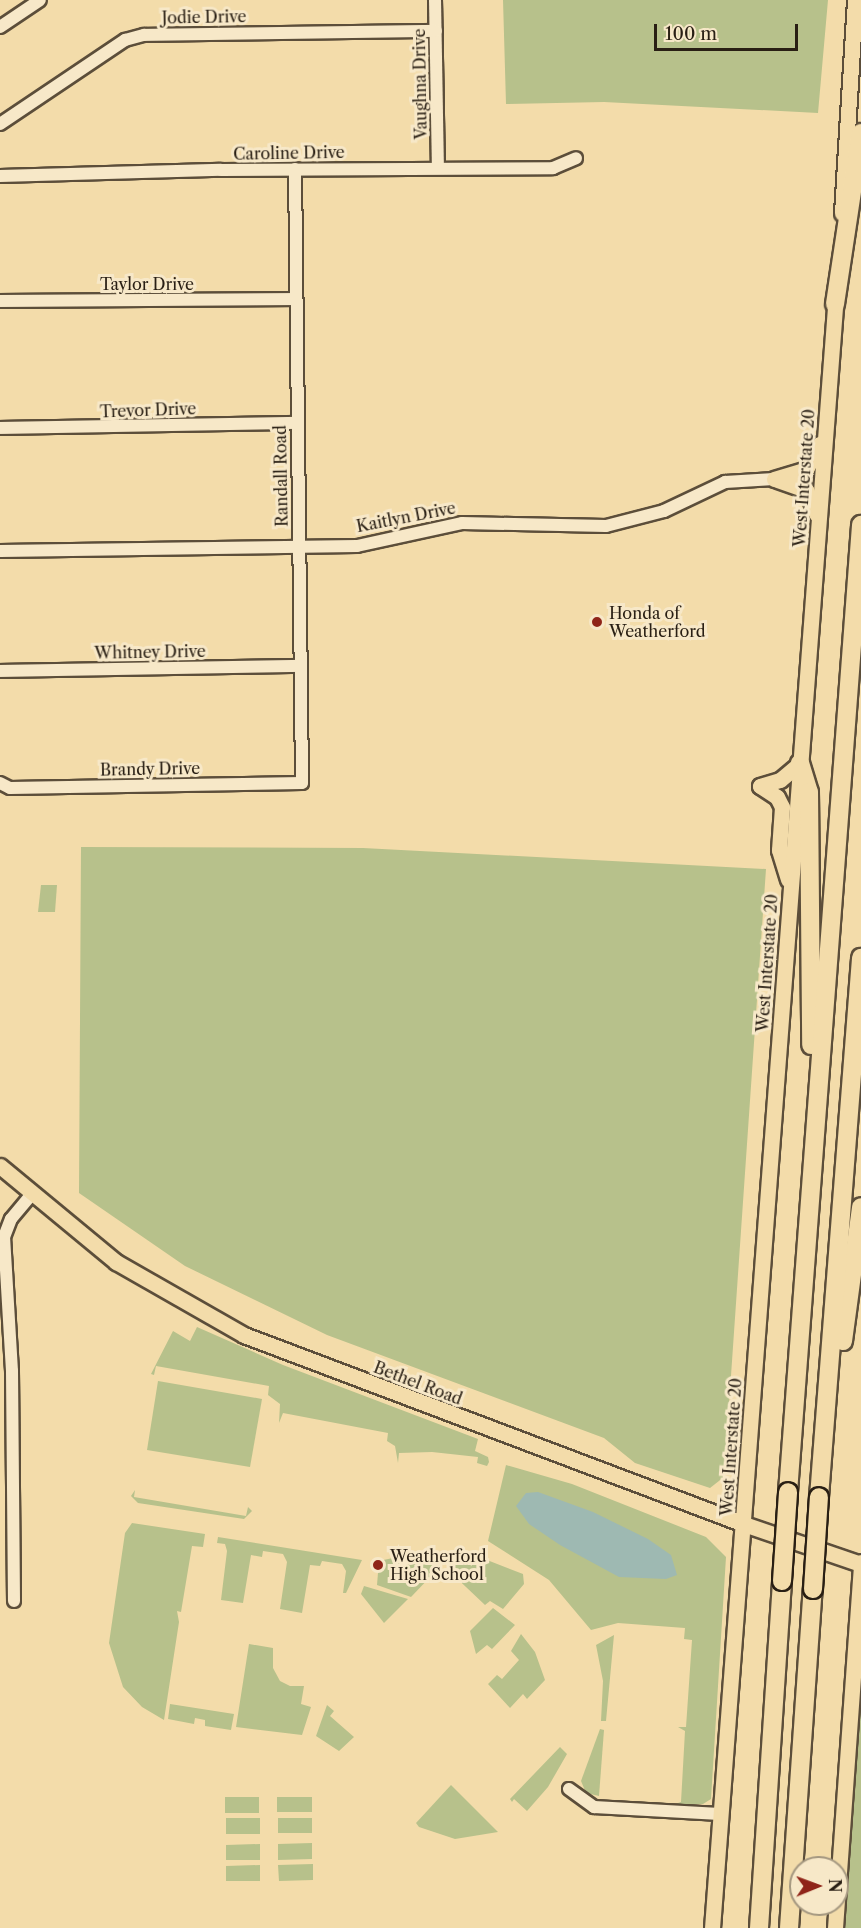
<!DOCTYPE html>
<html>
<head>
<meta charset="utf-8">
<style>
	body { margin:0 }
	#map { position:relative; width:861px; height:1928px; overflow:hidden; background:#f3dcaa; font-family:"Libre Caslon Text",serif }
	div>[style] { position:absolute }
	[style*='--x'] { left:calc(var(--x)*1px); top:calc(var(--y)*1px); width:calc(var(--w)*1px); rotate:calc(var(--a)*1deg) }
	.green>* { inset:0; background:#b7c18b }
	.water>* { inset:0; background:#9eb9b2 }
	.roads { filter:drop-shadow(2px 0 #5c4e3a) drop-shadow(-2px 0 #5c4e3a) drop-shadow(0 2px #5c4e3a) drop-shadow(0 -2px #5c4e3a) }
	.minor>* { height:12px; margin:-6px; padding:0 6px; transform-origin:6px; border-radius:6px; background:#f7e8c8 }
	.major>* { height:15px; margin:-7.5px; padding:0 7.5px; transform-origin:7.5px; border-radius:7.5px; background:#f3dcaa }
	.highway>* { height:18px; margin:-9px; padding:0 9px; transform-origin:9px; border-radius:9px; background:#f3dcaa }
	.bridges { filter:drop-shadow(2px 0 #291f14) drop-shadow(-2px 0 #291f14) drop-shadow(0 2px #291f14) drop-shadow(0 -2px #291f14) }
	.highway-bridge>* { height:18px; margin:-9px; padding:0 9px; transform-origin:9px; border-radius:9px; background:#f3dcaa }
	.dots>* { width:16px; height:16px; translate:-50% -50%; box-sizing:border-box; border:3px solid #f7e8c8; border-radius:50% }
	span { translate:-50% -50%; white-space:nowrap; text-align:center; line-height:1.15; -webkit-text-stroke:6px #f7e8c8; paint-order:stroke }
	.street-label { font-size:16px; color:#291f14 }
	.poi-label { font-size:16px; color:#291f14 }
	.left { translate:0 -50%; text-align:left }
	.north { position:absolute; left:789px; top:1856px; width:60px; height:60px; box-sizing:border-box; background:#f7e8c8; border:2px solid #a59880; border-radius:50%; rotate:89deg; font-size:16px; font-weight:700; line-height:24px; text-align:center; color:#291f14 }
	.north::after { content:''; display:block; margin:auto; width:21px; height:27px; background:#8f2418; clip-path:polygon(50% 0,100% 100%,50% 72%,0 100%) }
	.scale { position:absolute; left:654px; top:24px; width:144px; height:27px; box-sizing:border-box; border:3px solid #291f14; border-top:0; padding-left:8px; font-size:18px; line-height:21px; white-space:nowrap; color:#291f14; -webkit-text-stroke:4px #f7e8c8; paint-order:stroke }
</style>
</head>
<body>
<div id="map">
	<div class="green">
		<div style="clip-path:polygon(503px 0,828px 0,818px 113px,604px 102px,506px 104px)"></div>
		<div style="clip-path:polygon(81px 847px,363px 848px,766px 869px,724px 1477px,710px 1488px,635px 1463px,604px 1438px,327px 1335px,185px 1266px,79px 1193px)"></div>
		<div style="clip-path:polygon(41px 885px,57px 885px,55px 912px,38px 912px)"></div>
		<div style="clip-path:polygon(197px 1327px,283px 1365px,478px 1439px,475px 1451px,488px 1457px,489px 1462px,487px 1466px,477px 1463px,478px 1457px,432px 1452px,399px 1453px,398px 1463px,395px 1446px,387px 1441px,388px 1433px,283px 1413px,279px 1423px,280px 1404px,268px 1395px,269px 1386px,156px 1366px,154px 1375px,151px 1374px,173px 1331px,190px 1341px)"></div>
		<div style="clip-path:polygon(158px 1381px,262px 1399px,250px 1467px,147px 1450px)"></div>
		<div style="clip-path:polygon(506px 1465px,572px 1484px,706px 1537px,726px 1557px,711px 1799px,703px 1804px,672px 1805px,681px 1802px,685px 1731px,678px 1727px,686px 1727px,692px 1640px,684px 1639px,685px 1628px,618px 1623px,591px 1630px,549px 1580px,488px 1541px)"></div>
		<div style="clip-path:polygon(135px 1490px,134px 1497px,246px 1516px,248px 1507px,252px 1511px,244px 1519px,138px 1503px,131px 1496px)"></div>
		<div style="clip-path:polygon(132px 1523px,205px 1534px,203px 1547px,192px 1546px,181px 1612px,177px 1611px,179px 1622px,164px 1720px,142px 1707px,123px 1687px,109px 1643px,125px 1533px)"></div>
		<div style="clip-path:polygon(218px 1537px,362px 1560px,346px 1593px,343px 1593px,346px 1571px,342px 1564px,322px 1561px,320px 1566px,310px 1565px,302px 1613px,280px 1609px,287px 1562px,283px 1554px,263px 1551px,262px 1557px,251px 1555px,243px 1603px,221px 1600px,227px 1551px,225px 1544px,217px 1543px)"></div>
		<div style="clip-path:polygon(425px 1551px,454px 1552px,411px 1597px,377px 1585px,379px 1561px)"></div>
		<div style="clip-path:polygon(464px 1551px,523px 1574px,524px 1584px,503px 1609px,490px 1601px,485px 1605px,447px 1569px)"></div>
		<div style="clip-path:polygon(364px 1586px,408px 1599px,384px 1623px,361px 1594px)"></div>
		<div style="clip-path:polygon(493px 1608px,515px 1625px,492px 1649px,487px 1645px,476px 1654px,470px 1631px)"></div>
		<div style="clip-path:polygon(521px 1634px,535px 1652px,545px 1680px,527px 1699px,523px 1694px,510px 1708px,488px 1684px,497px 1675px,502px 1679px,519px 1660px,511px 1651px)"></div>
		<div style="clip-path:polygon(614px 1635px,606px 1721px,601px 1721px,603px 1681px,596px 1645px)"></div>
		<div style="clip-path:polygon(249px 1644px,273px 1648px,273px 1668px,280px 1681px,290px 1686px,304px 1686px,301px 1704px,311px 1707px,302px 1735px,236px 1727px)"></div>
		<div style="clip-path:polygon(861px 1663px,861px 1928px,843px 1928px)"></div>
		<div style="clip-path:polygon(170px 1704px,234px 1714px,231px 1730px,205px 1726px,205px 1720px,195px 1718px,194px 1724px,168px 1719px)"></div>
		<div style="clip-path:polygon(327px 1705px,334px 1711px,330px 1716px,354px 1737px,339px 1751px,316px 1736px)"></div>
		<div style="clip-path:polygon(600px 1729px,604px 1730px,599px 1796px,586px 1793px,581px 1781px)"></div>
		<div style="clip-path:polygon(560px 1747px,567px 1754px,548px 1787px,527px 1811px,514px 1799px,512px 1802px,510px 1799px)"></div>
		<div style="clip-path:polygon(451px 1785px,498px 1832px,455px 1839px,419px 1827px,416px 1823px)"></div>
		<div style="clip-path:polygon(225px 1797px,259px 1797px,259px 1813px,225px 1813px)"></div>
		<div style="clip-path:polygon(277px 1797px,312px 1797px,312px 1812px,277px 1812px)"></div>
		<div style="clip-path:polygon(226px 1818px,260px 1818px,260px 1834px,226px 1834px)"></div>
		<div style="clip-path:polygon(278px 1818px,312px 1818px,312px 1833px,278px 1833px)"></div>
		<div style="clip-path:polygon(312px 1843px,312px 1859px,278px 1860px,278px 1844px)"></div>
		<div style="clip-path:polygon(260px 1844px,260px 1860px,226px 1860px,226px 1845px)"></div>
		<div style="clip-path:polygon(313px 1864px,313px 1880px,279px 1881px,278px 1865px)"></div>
		<div style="clip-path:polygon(260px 1865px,260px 1881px,226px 1881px,226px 1866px)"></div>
	</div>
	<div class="water">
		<div style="clip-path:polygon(538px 1492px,593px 1512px,648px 1539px,671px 1555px,677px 1575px,666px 1579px,619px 1577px,560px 1545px,529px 1524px,516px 1506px,526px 1493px)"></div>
	</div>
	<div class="roads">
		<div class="minor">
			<div style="--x:435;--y:0;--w:168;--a:89"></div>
			<div style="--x:0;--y:27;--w:48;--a:-34"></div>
			<div style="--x:0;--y:124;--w:151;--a:-33.9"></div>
			<div style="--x:125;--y:40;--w:20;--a:-15"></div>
			<div style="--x:144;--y:35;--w:292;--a:-0.8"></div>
			<div style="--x:0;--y:176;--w:221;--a:-1.6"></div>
			<div style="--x:221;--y:170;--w:332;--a:-0.3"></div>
			<div style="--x:553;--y:168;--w:25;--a:-23"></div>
			<div style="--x:0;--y:301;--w:294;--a:-0.4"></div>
			<div style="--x:0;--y:428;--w:296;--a:-1"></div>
			<div style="--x:0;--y:551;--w:357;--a:-0.8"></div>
			<div style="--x:357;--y:546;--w:107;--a:-12.4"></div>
			<div style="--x:462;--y:523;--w:144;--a:1.2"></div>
			<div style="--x:606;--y:526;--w:60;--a:-14.5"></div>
			<div style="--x:664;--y:511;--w:68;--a:-25.4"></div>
			<div style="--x:725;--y:482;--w:49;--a:-3.5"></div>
			<div style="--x:0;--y:671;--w:300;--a:-1"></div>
			<div style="--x:0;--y:783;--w:11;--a:27"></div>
			<div style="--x:10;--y:788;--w:292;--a:-1"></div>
			<div style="--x:302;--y:783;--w:614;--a:-90.65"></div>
			<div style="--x:14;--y:1601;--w:230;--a:-90.5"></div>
			<div style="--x:12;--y:1371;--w:134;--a:-93.4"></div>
			<div style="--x:4;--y:1237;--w:19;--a:-69"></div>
			<div style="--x:11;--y:1219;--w:34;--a:-50"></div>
			<div style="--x:569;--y:1789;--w:31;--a:36"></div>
			<div style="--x:594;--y:1807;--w:126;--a:3.2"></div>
		</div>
		<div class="major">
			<div style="--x:842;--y:213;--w:213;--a:-86.5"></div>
			<div style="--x:774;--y:479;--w:34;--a:-17"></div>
			<div style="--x:806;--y:469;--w:29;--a:-61"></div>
			<div style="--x:777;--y:480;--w:31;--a:19"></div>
			<div style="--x:806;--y:490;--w:26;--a:67"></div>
			<div style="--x:760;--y:786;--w:20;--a:33"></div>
			<div style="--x:777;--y:797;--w:11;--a:63"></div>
			<div style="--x:782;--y:807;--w:43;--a:94"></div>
			<div style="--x:779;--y:850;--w:31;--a:73"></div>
			<div style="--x:760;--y:786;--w:21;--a:-17"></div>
			<div style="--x:780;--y:780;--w:26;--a:-40"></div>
			<div style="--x:0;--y:1166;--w:151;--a:39.6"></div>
			<div style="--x:116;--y:1262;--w:147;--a:29.7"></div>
			<div style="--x:244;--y:1335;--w:535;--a:20.71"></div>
			<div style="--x:744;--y:1524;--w:124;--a:18.9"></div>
			<div style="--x:712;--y:1928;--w:1640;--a:-85.66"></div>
			<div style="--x:835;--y:1928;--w:367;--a:-85.9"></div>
		</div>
		<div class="highway">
			<div style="--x:835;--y:304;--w:173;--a:-81.4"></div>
			<div style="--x:800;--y:763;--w:30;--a:73"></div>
			<div style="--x:809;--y:792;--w:253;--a:89.5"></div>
			<div style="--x:843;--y:1341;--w:135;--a:-82.3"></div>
			<div style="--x:788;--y:1492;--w:970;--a:-85.68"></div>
			<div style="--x:819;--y:1497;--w:541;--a:-85.54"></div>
			<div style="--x:759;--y:1928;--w:348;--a:-86.2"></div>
			<div style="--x:789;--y:1928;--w:340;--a:-86"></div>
		</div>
	</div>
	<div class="bridges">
		<div class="highway-bridge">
			<div style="--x:782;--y:1581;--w:89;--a:-86.1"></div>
			<div style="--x:813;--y:1589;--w:92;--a:-86.3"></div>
		</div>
	</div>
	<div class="dots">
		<div style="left:597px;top:622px;background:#8f2418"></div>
		<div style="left:378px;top:1565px;background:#8f2418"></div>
	</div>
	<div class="street-label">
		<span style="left:204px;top:17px;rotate:-1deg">Jodie Drive</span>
		<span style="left:420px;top:84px;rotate:-91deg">Vaughna Drive</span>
		<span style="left:289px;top:153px;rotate:-1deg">Caroline Drive</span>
		<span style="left:147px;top:284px">Taylor Drive</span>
		<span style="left:148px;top:410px;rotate:-2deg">Trevor Drive</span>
		<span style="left:281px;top:476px;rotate:-91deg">Randall Road</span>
		<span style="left:804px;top:478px;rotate:-86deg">West Interstate 20</span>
		<span style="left:406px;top:517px;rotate:-11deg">Kaitlyn Drive</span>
		<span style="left:150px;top:652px;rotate:-1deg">Whitney Drive</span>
		<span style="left:150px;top:769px;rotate:-1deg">Brandy Drive</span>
		<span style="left:767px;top:963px;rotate:-86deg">West Interstate 20</span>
		<span style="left:418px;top:1383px;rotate:21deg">Bethel Road</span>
		<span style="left:731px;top:1447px;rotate:-86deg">West Interstate 20</span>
	</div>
	<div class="poi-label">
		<span class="left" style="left:609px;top:622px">Honda of<br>Weatherford</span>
		<span class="left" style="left:390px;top:1565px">Weatherford<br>High School</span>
	</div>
	<div class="north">N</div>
	<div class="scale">100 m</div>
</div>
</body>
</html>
